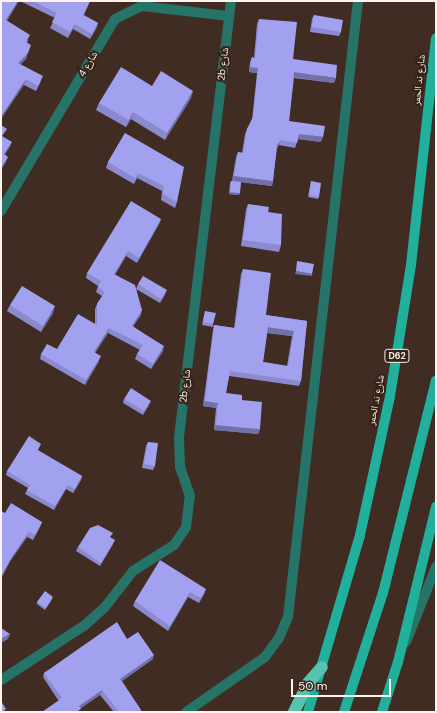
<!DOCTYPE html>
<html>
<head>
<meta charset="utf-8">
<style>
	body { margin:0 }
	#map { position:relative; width:437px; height:713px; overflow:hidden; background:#402c22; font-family:"DM Sans","Noto Naskh Arabic",sans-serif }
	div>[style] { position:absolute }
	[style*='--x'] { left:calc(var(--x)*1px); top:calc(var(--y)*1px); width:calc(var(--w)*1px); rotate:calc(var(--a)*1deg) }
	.minor>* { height:10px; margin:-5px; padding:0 5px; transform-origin:5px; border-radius:5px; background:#267468 }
	.tertiary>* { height:10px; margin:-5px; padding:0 5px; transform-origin:5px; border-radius:5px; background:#267468 }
	.primary>* { height:10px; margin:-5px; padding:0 5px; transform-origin:5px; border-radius:5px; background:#20b09c }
	.motorway>* { height:12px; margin:-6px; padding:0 6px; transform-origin:6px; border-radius:6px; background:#56c2b0 }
	.wall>* { inset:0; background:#8b8ace }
	.shaded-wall>* { inset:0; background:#7171a7 }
	.building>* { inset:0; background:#a2a1ef }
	span { translate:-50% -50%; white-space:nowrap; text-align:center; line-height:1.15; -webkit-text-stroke:4px #362218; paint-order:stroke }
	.shield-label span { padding:1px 3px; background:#362218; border:1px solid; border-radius:3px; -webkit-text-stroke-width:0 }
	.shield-label { font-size:9px; color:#fef3ed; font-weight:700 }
	.street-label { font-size:10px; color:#fef3ed }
	.frame { position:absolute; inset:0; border:2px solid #fef3ed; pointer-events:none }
	.scale { position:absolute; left:291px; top:679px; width:100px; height:18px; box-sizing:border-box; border:2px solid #fef3ed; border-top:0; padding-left:5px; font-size:12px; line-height:14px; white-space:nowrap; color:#fef3ed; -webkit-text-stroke:3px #362218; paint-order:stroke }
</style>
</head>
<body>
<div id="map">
	<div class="minor">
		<div style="--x:1;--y:211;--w:223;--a:-59.3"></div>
		<div style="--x:115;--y:19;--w:30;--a:-26"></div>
		<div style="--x:142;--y:6;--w:88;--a:6.6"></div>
		<div style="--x:1;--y:680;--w:100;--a:-33.2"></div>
		<div style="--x:85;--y:625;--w:27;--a:-42"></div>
		<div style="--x:105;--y:607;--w:46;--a:-52.1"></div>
		<div style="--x:133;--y:571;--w:49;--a:-32.4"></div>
		<div style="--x:174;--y:545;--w:22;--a:-56"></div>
		<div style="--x:186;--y:527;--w:31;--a:-83"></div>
		<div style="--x:190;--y:496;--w:31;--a:-109"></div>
		<div style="--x:180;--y:467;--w:30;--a:-92"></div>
		<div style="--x:179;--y:437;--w:439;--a:-83.2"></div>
		<div style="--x:186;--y:712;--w:96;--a:-34.8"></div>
		<div style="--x:265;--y:657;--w:24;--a:-54"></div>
		<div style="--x:279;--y:638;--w:23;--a:-67"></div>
		<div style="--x:288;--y:617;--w:620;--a:-83.52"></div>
	</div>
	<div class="tertiary">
		<div style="--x:406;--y:642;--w:81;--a:-68.2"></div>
	</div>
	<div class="primary">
		<div style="--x:308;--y:712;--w:184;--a:-73.6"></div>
		<div style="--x:360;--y:535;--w:142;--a:-77.8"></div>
		<div style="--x:390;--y:396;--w:133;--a:-80.9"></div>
		<div style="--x:411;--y:265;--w:228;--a:-83.7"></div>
		<div style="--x:344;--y:712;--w:125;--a:-71.9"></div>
		<div style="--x:383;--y:593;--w:219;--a:-76"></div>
		<div style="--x:382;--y:712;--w:52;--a:-72.3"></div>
		<div style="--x:398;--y:662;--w:160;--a:-76.2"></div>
	</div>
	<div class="motorway">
		<div style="--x:294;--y:712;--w:32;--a:-64"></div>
		<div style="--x:308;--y:683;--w:21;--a:-49"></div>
	</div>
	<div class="wall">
		<div style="clip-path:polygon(20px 1px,90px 1px,84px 15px,98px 23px,96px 29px,90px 39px,73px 29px,68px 38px,50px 28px,55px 18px)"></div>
		<div style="clip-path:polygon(314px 15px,341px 32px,339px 36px,310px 32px,312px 19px)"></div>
		<div style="clip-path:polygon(259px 19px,293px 59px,334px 83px,294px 78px,289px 121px,321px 142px,298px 139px,295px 148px,279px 145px,277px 148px,272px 186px,241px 182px,239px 195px,229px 194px,230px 183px,231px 181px,232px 181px,236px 157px,238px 152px,242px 153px,245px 134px,247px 129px,252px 120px,257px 73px,249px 72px,250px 62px,252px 57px,254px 58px,257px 24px)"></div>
		<div style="clip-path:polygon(7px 21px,28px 40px,27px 43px,26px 59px,20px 64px,41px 81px,36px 91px,24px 85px)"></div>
		<div style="clip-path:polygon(152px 86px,191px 98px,165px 140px,131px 119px,126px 127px,96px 110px,99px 103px)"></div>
		<div style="clip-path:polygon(125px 133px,177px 202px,175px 208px,161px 200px,162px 191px,137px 178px,134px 184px,106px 168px,108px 162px)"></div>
		<div style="clip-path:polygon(311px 181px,319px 197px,318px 199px,308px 197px)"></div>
		<div style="clip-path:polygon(248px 204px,268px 212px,281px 245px,279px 252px,241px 246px,246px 210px)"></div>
		<div style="clip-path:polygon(161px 219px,159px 224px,137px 263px,126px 256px,115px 275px,136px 289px,138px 284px,165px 295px,160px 303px,136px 289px,141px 315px,133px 326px,163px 351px,151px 369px,135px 359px,137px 354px,140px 350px,108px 333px,95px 353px,99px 361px,85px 385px,40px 359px,41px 354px,57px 349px,95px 324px,95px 309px,97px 304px,102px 296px,96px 292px,98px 286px,86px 278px,87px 273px)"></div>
		<div style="clip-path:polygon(evenodd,243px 269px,266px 315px,307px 321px,301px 381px,299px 386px,229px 376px,226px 393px,242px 400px,260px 429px,258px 434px,214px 430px,216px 408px,203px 406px,213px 330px,214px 325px,234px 328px,241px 274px,243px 269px,267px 333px,292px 336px,287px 366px,263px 362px,267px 333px)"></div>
		<div style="clip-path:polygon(10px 305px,53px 313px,41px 332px,7px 311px)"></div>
		<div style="clip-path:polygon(205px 311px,213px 324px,213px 327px,202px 325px)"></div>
		<div style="clip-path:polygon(124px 399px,149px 405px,143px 415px,123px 403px)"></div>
		<div style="clip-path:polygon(148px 442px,155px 466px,153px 470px,142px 468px,146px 446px)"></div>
		<div style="clip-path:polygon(41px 444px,38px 450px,82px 476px,81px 480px,73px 493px,66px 489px,54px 510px,25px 494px,28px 488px,6px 475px,7px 471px)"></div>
		<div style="clip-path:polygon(5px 513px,42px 522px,40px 527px,33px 540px,27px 537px,11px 560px)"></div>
		<div style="clip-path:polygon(111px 538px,113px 544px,100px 566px,76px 551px,78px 547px)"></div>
		<div style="clip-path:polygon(206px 589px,204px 594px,199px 603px,188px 597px,168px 631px,133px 606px,135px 601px)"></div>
		<div style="clip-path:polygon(52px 599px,45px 610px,37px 604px,37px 602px)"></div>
		<div style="clip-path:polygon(127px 639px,153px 659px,122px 681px,141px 710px,140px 712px,114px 712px,100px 695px,80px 708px,58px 700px,43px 677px,44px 673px)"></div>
	</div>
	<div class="shaded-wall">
		<div style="clip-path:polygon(18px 1px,19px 1px,4px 26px,6px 20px)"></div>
		<div style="clip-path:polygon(98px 23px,96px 29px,90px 39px,92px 34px)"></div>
		<div style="clip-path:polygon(75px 24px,73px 29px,68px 38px,70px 32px)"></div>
		<div style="clip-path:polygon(28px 53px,26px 59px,16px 69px,18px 63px)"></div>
		<div style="clip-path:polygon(250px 67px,258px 68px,257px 73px,249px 72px)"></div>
		<div style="clip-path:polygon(294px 72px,336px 78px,334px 83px,293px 77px)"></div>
		<div style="clip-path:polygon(26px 79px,24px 85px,1px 119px,1px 117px)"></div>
		<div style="clip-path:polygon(193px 91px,191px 98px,165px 140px,167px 133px)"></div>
		<div style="clip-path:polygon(133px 112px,131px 119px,126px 127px,129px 120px)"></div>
		<div style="clip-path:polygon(299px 134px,323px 137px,321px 142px,297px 139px)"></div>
		<div style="clip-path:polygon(281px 140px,279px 145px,276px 150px,277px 145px)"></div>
		<div style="clip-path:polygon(12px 142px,10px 147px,2px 159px,4px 154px)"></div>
		<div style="clip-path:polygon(8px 157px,6px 162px,1px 170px,1px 168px)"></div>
		<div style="clip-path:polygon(234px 176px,273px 181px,272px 186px,232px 181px)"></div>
		<div style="clip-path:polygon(230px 192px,240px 193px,239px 195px,229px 194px)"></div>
		<div style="clip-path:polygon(161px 219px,159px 224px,137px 263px,139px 258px)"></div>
		<div style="clip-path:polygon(128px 251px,126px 256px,112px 279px,114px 274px)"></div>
		<div style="clip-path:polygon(296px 271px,312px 274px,312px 276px,295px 274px)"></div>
		<div style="clip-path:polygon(167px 290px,165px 295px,160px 303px,161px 299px)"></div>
		<div style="clip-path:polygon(55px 306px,53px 313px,41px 332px,43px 326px)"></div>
		<div style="clip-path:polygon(142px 310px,141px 315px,130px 331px,132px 326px)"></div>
		<div style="clip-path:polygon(268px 327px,294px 331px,292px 336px,266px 333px)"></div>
		<div style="clip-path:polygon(109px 328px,108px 333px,92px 357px,94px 352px)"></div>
		<div style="clip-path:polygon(164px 346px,163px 351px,151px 369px,153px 364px)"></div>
		<div style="clip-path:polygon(101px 356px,99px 361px,85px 385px,86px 380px)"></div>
		<div style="clip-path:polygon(151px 401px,149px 405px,143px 415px,144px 411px)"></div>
		<div style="clip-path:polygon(205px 401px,218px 403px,216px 408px,203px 406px)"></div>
		<div style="clip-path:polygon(216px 425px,260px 429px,258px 434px,214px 430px)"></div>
		<div style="clip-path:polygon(82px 476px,81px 480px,73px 493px,75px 489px)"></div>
		<div style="clip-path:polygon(68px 485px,66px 489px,54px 510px,55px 506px)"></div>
		<div style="clip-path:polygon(42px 522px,40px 527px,33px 540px,35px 535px)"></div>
		<div style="clip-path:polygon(29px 532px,27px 537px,11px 560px,1px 579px,1px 577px,13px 555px)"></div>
		<div style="clip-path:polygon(115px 540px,113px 544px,100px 566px,101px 563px)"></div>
		<div style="clip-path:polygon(206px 589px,204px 594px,199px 603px,201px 598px)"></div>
		<div style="clip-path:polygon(190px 592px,188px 597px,168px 631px,170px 626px)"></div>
		<div style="clip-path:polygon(10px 634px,8px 639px,1px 643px,1px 639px)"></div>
		<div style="clip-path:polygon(154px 655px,153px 659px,119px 683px,120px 679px)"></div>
		<div style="clip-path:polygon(102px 690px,100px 695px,77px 711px,79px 706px)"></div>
	</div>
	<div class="building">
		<div style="clip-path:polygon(1px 1px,18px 1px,6px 20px,30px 35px,26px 42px,31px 45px,28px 53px,18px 63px,43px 76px,38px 86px,26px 79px,1px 117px)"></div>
		<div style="clip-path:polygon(33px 1px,90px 1px,83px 15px,98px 23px,92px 34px,75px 24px,70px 32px,52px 22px,57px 13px)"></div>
		<div style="clip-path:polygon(314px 15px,343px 20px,341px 32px,312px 27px)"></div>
		<div style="clip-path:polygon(259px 19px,297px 22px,293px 59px,337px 65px,336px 78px,294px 72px,289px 121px,325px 126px,323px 137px,299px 134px,297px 143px,281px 140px,277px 145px,273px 181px,234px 176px,238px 152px,243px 153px,247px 129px,253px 117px,258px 68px,250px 67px,252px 57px,255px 58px)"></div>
		<div style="clip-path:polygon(121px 67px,152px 86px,161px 71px,193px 91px,167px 133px,133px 112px,129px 120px,99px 103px)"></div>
		<div style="clip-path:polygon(1px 125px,7px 129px,2px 136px,12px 142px,4px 154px,8px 157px,1px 168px)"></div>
		<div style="clip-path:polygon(125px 133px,184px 167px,177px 202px,163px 194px,164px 186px,138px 173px,135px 178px,108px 162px)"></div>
		<div style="clip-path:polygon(231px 181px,241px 182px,240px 193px,230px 192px)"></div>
		<div style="clip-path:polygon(311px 181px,321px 183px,319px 197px,309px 195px)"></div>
		<div style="clip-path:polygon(131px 201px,161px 219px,139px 258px,128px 251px,114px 274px,135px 285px,142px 310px,132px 326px,164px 346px,153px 364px,137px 354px,143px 345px,109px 328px,94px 352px,101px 356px,86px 380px,41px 354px,47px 344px,57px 349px,78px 314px,97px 325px,97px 304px,105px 292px,98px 287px,101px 281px,87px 273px)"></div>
		<div style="clip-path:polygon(248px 204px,269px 207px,268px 212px,282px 214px,281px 245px,243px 240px)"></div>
		<div style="clip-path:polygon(297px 261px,314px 264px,312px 274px,296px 271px)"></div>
		<div style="clip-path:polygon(evenodd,243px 269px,271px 273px,266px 315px,307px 321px,301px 381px,230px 371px,226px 393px,242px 395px,242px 400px,262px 402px,260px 429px,216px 425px,218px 403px,205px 401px,214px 325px,235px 328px,243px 269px,268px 327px,294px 331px,288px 366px,263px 362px,268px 327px)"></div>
		<div style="clip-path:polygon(143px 276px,167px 290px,161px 299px,138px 284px)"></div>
		<div style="clip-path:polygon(22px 286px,55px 306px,43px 326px,10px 305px)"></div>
		<div style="clip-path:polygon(205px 311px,216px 313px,213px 324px,203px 322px)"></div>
		<div style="clip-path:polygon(131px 388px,151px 401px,144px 411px,124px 399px)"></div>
		<div style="clip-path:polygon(29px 436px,41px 444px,37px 450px,82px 476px,75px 489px,68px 485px,55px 506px,27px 490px,30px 485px,7px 471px)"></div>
		<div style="clip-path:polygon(148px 442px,158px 443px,155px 466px,144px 464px)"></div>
		<div style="clip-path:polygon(11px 503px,42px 522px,35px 535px,29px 532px,13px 555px,1px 577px,1px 511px,5px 513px)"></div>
		<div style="clip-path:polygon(98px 525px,113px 533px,110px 537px,115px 540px,101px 563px,78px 547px,90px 528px)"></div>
		<div style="clip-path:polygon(160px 560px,206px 589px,201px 598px,190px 592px,170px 626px,135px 601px)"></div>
		<div style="clip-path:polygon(45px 591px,53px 597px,46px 608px,37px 602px)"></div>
		<div style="clip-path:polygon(117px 622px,127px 639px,138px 632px,154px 655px,120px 679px,141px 710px,138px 712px,119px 712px,102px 690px,79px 706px,81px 709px,76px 712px,42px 712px,62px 698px,44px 673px)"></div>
		<div style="clip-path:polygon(1px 628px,10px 634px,1px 639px)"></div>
		<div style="clip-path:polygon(1px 701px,6px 709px,2px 712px,1px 712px)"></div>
	</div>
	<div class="shield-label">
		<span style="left:397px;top:356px">D62</span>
	</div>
	<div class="street-label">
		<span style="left:88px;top:64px;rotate:-59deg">شارع 4</span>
		<span style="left:223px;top:64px;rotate:-83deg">2b شارع</span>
		<span style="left:419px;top:80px;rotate:-84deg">شارع ند الحمر</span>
		<span style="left:185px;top:386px;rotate:-83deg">2b شارع</span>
		<span style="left:376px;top:400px;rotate:-79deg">شارع ند الحمر</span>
	</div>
	<div class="frame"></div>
	<div class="scale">50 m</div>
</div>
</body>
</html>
